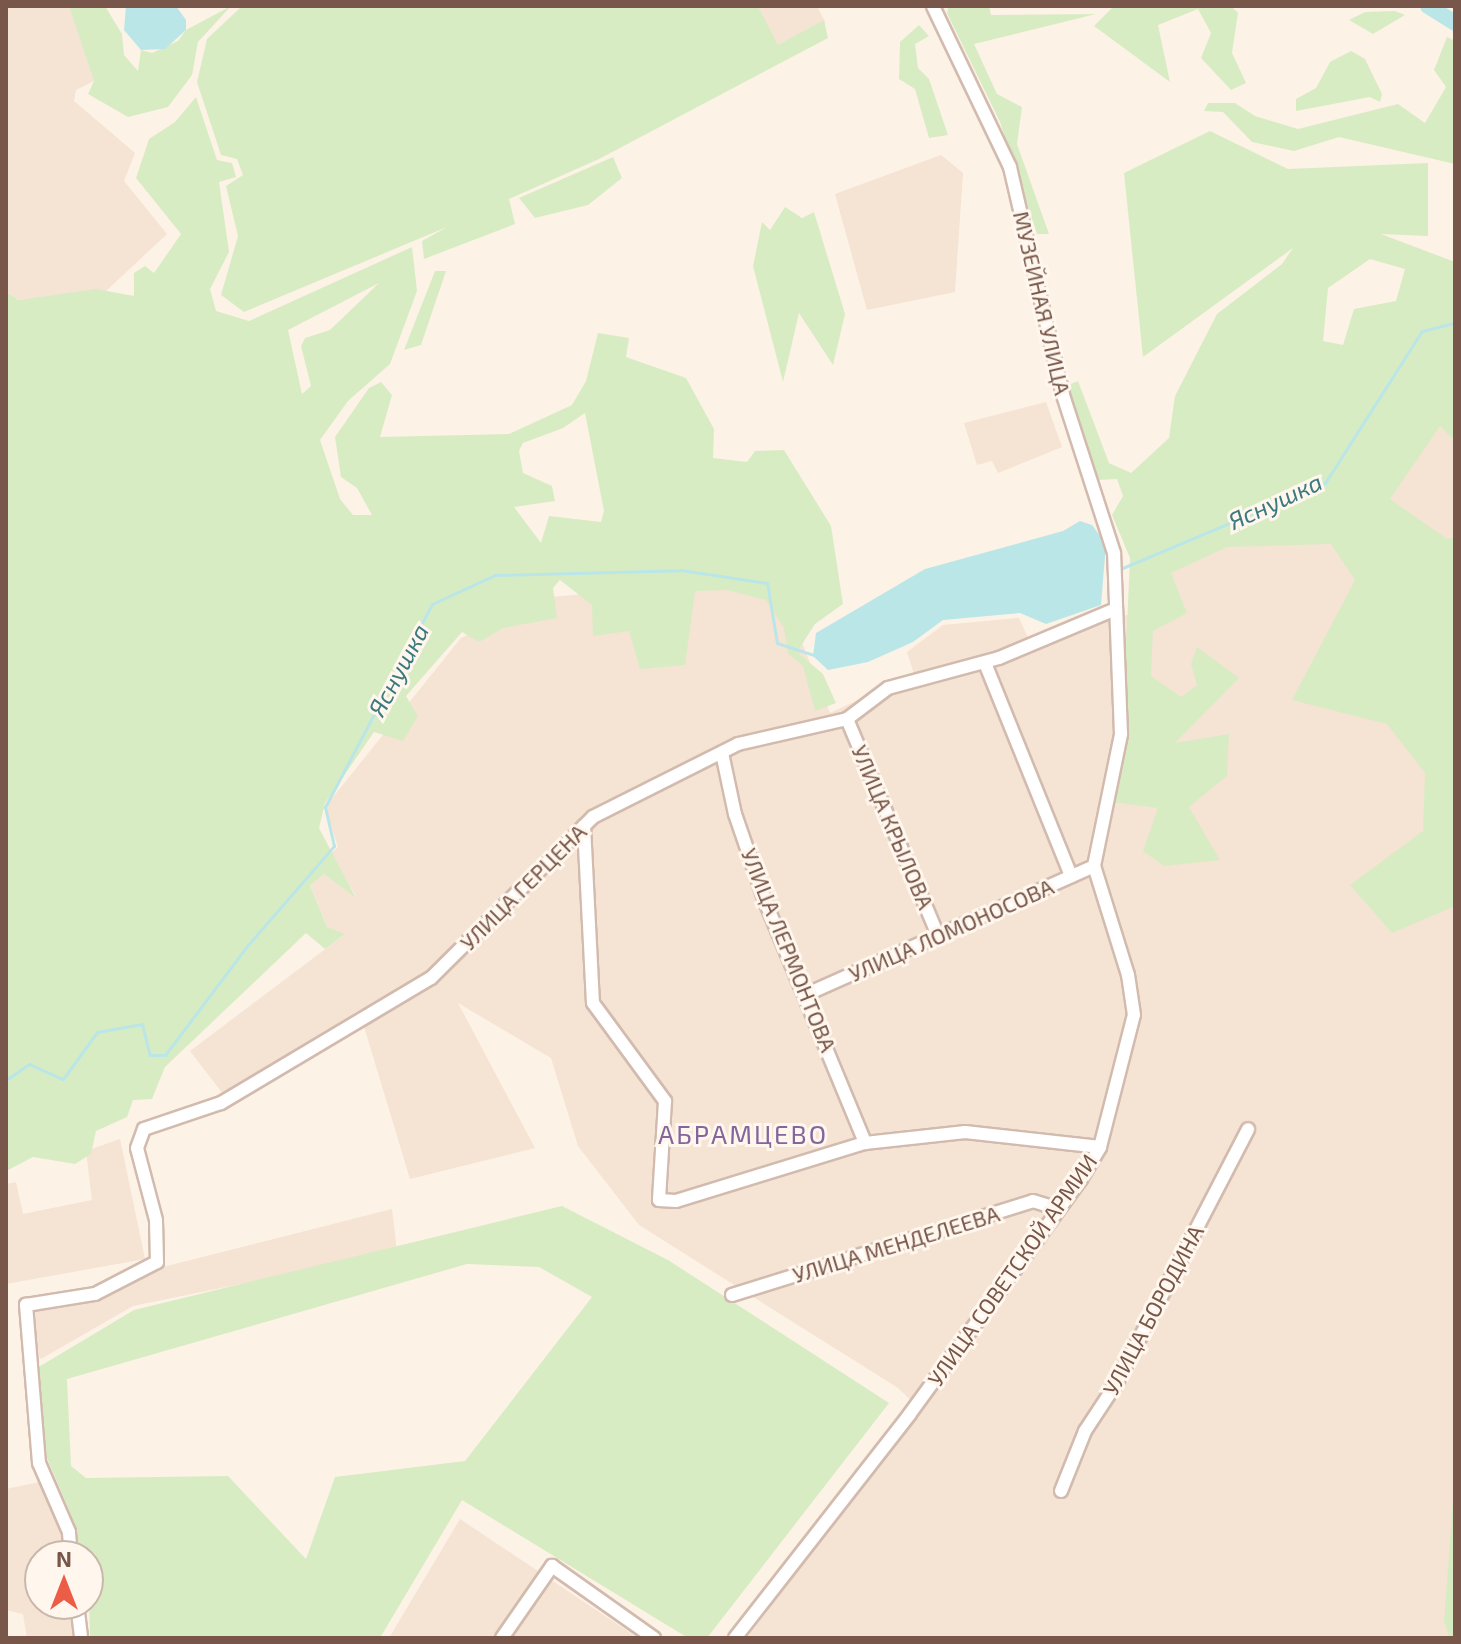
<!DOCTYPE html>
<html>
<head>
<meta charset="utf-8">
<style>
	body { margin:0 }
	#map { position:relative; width:1461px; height:1644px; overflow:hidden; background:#fdf2e6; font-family:"Exo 2",sans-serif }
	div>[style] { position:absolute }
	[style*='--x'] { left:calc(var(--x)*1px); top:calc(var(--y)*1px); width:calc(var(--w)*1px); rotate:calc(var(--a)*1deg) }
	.residential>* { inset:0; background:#f5e3d4 }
	.green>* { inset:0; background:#d8ecc4 }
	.water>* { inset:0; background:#bae6e8 }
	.stream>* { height:3px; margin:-1.5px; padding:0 1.5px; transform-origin:1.5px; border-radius:1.5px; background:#bae6e8 }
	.river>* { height:16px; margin:-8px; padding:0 8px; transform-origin:8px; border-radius:8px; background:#bae6e8 }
	.roads { filter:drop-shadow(2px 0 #d2bbae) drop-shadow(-2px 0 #d2bbae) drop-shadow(0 2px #d2bbae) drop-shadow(0 -2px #d2bbae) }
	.minor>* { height:12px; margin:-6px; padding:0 6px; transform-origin:6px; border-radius:6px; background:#fff }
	span { translate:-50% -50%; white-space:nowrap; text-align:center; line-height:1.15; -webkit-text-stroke:6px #fff7ee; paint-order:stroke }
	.street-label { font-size:22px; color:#785649 }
	.water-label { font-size:24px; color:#3c797e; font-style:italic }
	.quarter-label { font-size:26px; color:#84659c; letter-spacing:2px }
	.frame { position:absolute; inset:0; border:8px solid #785649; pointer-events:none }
	.north { position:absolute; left:24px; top:1540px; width:80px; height:80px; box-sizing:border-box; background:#fff7ee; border:2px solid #c9b7ac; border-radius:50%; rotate:0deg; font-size:22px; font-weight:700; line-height:32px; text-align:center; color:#785649 }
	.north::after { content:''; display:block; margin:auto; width:28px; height:36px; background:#ec5d47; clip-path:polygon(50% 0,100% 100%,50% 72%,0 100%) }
</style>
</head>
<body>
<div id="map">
	<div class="residential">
		<div style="clip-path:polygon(6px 6px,70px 6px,94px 81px,76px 90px,74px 101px,135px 153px,124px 181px,167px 234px,106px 291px,19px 300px,6px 292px)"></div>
		<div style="clip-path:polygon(758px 6px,817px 6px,825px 22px,778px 46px)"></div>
		<div style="clip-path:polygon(941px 155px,963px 173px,955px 292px,867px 310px,835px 194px)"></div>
		<div style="clip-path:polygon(1455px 343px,1455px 1638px,747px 1638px,919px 1408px,898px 1388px,639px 1225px,578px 1146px,551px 1058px,458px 1003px,535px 1148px,410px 1179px,359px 1010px,233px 1094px,223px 1094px,190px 1051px,344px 935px,327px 927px,310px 884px,324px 874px,356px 896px,330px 854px,338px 847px,325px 807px,461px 638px,550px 597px,632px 590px,637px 659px,683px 658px,688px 586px,780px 587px,830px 713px,914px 674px,907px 652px,943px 625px,1019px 618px,1033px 649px,1111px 617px,1144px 613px,1152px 551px)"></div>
		<div style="clip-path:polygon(1046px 402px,1062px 447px,998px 473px,992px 461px,977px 465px,964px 423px)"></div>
		<div style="clip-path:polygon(120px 1139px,145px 1259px,6px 1284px,6px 1184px,16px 1182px,23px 1214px,92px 1200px,86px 1151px)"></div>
		<div style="clip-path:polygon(392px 1209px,397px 1252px,133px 1306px,41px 1359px,31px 1342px,30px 1309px,151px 1270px)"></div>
		<div style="clip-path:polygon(45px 1481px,68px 1556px,40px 1556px,40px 1604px,72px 1604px,76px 1638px,27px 1638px,23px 1614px,6px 1610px,6px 1489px)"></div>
		<div style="clip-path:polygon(460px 1519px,638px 1638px,389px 1638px)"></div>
	</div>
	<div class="green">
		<div style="clip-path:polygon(69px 6px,105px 6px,122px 34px,124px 55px,138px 71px,141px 50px,152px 53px,178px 41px,186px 30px,231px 6px,198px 42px,192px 75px,168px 107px,128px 117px,88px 94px,94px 81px)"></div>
		<div style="clip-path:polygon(242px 6px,758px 6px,778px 45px,824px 20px,828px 38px,599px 159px,509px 199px,515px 224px,424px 259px,422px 241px,447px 227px,244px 312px,221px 295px,238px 236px,226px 186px,243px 175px,237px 159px,221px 155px,197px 82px,207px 39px)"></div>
		<div style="clip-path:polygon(949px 6px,989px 6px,991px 15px,1096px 14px,974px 44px,997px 94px,1022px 107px,1017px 144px,1049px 234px,1037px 234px,1000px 122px,947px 13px)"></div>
		<div style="clip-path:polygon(1114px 6px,1231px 6px,1238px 13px,1232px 53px,1246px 83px,1231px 90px,1201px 58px,1211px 33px,1198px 9px,1158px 25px,1170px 82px,1094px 26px)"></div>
		<div style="clip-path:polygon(1395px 11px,1405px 15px,1373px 34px,1349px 20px,1365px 12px)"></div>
		<div style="clip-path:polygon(919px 25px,929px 36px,915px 44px,918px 68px,929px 79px,948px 135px,929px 138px,915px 89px,899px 79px,900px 42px)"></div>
		<div style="clip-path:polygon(1447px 37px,1455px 41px,1455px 164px,1339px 137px,1294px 151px,1252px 142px,1223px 112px,1204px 111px,1208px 103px,1235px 103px,1255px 116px,1298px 129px,1398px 104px,1425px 123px,1446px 87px,1434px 70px)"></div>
		<div style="clip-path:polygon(1351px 51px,1365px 59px,1382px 94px,1380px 102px,1370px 97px,1296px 111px,1296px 99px,1316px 88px,1330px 62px)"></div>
		<div style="clip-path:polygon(evenodd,196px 97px,217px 160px,232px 163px,236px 177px,219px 182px,229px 252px,210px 289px,216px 311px,249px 321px,412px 247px,417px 291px,390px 364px,348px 401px,320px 440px,340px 499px,353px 515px,372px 515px,357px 488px,341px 477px,335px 437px,369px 388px,381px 382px,392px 395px,380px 437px,509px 434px,572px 405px,586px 381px,598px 333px,629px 338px,626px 357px,686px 378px,714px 429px,713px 458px,747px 462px,755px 451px,784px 450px,831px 526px,843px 604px,815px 624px,797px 652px,823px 674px,836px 703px,815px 711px,803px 666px,788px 653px,784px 628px,766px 600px,727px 590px,695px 591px,685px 665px,640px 669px,629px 631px,593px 636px,592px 605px,560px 580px,553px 588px,557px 618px,503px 628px,479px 642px,462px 632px,406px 696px,418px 716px,403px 741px,374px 732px,325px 803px,319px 828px,356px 898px,324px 874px,310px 885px,327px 927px,345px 934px,325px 949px,306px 933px,165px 1067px,152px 1099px,133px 1100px,127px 1117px,96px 1131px,91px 1154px,75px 1164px,33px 1157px,8px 1170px,6px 292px,19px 300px,96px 289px,134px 296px,134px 273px,145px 266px,154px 273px,181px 234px,136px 178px,149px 139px,175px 122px,196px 97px,379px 283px,330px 330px,305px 338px,301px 346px,311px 386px,302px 394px,288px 330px,379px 283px,196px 97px,585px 413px,604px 511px,601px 522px,549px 516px,541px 543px,514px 507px,555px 501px,552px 486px,523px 473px,519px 451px,523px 443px,563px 428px,585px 413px)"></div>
		<div style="clip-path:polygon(evenodd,1210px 131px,1288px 169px,1428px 163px,1428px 236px,1381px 234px,1455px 262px,1455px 441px,1440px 426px,1390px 499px,1447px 539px,1455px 537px,1455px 906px,1392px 933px,1350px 885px,1423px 831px,1425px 773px,1387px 724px,1292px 700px,1355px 580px,1331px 544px,1227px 547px,1171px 573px,1187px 613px,1153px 631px,1151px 676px,1181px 697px,1197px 685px,1191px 664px,1197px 647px,1239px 678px,1175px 743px,1229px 734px,1227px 776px,1189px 807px,1220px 860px,1164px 866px,1143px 851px,1158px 808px,1112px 802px,1127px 736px,1124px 692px,1130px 558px,1112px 515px,1123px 496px,1117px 479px,1097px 480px,1066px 386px,1078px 381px,1109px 463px,1131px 473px,1169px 438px,1175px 396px,1217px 314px,1282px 264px,1293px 248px,1143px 357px,1124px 173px,1210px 131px,1370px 259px,1405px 269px,1396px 301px,1354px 309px,1343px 345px,1323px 341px,1328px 288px,1370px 259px)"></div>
		<div style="clip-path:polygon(613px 157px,622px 178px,588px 205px,535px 218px,519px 198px)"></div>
		<div style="clip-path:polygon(785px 207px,802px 218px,814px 212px,845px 314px,833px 365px,799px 313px,783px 382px,753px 266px,762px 222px,770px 230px)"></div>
		<div style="clip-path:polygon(435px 271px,446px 271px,421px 345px,404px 350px)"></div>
		<div style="clip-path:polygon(evenodd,562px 1206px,668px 1260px,889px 1403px,707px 1638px,688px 1638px,462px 1500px,380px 1638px,90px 1638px,88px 1556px,79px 1556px,74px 1522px,47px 1458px,37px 1368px,134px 1310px,562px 1206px,467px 1264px,539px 1267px,592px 1297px,465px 1461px,335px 1477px,306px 1559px,228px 1476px,86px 1478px,71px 1466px,67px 1379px,467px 1264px)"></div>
		<div style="clip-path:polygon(1455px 1474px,1455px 1638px,1450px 1638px,1444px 1622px)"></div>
	</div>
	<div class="water">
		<div style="clip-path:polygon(176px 6px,186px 20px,186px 30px,165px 49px,141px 50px,124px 30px,126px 6px)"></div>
		<div style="clip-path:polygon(1080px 521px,1092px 525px,1106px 544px,1101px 605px,1046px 624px,1020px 613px,943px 620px,913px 642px,868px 662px,828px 670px,813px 656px,816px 633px,925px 569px,1063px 531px)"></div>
	</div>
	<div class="stream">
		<div style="--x:1120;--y:569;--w:222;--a:-22.8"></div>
		<div style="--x:1325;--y:483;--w:180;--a:-57.5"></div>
		<div style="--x:1422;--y:331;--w:34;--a:-14"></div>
		<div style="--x:6;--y:1080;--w:28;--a:-35"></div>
		<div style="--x:29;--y:1064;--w:37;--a:24"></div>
		<div style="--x:63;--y:1079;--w:58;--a:-54.1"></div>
		<div style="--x:97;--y:1032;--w:46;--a:-10.1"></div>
		<div style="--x:142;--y:1024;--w:32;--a:76"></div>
		<div style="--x:150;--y:1055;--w:15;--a:0"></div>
		<div style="--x:165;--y:1055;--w:136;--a:-53"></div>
		<div style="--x:247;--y:946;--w:133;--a:-49"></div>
		<div style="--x:334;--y:846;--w:40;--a:-103"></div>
		<div style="--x:325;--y:807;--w:229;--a:-62.2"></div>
		<div style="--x:432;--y:604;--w:69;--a:-24.7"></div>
		<div style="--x:495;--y:575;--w:186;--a:-1.5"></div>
		<div style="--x:681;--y:570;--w:87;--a:8.6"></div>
		<div style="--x:767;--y:583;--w:61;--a:80.5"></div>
		<div style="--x:777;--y:643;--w:39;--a:18"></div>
	</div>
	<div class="river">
		<div style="--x:1428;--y:6;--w:32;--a:32"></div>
	</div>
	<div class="roads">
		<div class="minor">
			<div style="--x:985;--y:663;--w:230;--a:68"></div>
			<div style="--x:847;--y:719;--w:234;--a:67.2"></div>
			<div style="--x:722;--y:753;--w:62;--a:78"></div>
			<div style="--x:735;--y:814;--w:92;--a:71"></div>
			<div style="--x:765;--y:901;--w:262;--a:67.5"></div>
			<div style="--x:584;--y:826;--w:177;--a:87.1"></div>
			<div style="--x:593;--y:1003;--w:122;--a:53.7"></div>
			<div style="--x:665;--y:1101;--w:99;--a:93.5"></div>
			<div style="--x:659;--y:1200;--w:17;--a:3"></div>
			<div style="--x:676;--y:1201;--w:198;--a:-17.1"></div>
			<div style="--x:865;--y:1143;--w:101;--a:-6.3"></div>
			<div style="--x:965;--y:1132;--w:136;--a:6.3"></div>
			<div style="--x:807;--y:994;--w:314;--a:-24"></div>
			<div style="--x:732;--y:1295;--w:315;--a:-17.3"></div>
			<div style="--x:1033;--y:1201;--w:27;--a:17"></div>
			<div style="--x:1061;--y:1491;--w:65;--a:-68.2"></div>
			<div style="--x:1085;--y:1431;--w:56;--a:-56.6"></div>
			<div style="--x:1116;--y:1384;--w:287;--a:-62.6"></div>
			<div style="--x:71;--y:1556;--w:24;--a:-95"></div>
			<div style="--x:69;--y:1532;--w:75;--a:-113.5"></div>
			<div style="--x:39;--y:1463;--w:159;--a:-94.7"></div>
			<div style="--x:26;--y:1305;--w:70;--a:-9.1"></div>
			<div style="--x:95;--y:1294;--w:70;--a:-27.3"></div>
			<div style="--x:157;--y:1262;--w:42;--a:-91.4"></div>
			<div style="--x:156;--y:1220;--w:74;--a:-104.8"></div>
			<div style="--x:137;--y:1148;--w:20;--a:-70"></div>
			<div style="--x:144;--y:1129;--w:81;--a:-18.7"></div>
			<div style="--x:221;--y:1103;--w:244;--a:-30.8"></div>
			<div style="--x:431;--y:978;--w:228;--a:-44.8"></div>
			<div style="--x:593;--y:817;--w:162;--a:-26.7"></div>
			<div style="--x:738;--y:744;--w:112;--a:-12.9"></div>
			<div style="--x:847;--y:719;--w:51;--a:-37.1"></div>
			<div style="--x:888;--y:688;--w:115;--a:-15.1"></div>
			<div style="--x:999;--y:658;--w:124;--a:-22.8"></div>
			<div style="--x:77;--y:1604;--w:34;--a:83"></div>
			<div style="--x:502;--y:1638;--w:88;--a:-55.2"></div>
			<div style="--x:552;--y:1566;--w:125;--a:35.2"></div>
			<div style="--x:735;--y:1638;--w:283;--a:-52"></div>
			<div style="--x:909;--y:1415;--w:292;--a:-53.9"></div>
			<div style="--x:1081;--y:1179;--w:37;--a:-59"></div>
			<div style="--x:1100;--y:1147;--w:136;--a:-75.6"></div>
			<div style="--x:1134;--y:1015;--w:40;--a:-98.5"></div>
			<div style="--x:1128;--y:975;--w:114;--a:-107.3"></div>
			<div style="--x:1094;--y:866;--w:135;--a:-78.4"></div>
			<div style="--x:1121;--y:734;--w:181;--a:-92.2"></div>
			<div style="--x:1114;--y:553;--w:166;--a:-107.9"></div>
			<div style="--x:1063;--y:395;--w:234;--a:-103.1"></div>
			<div style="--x:1010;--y:167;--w:178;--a:-115.6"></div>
		</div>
	</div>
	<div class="street-label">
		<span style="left:1042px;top:303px;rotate:77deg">МУЗЕЙНАЯ УЛИЦА</span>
		<span style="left:893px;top:827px;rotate:67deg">УЛИЦА КРЫЛОВА</span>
		<span style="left:523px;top:887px;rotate:-45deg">УЛИЦА ГЕРЦЕНА</span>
		<span style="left:951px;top:930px;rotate:-24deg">УЛИЦА ЛОМОНОСОВА</span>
		<span style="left:789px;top:950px;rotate:68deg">УЛИЦА ЛЕРМОНТОВА</span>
		<span style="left:896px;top:1244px;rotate:-17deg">УЛИЦА МЕНДЕЛЕЕВА</span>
		<span style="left:1012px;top:1270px;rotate:-55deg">УЛИЦА СОВЕТСКОЙ АРМИИ</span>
		<span style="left:1153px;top:1310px;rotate:-62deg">УЛИЦА БОРОДИНА</span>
	</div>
	<div class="water-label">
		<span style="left:1275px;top:501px;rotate:-25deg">Яснушка</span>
		<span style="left:398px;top:670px;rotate:-62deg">Яснушка</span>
	</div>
	<div class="quarter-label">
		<span style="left:743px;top:1134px">АБРАМЦЕВО</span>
	</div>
	<div class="frame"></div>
	<div class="north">N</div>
</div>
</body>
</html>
